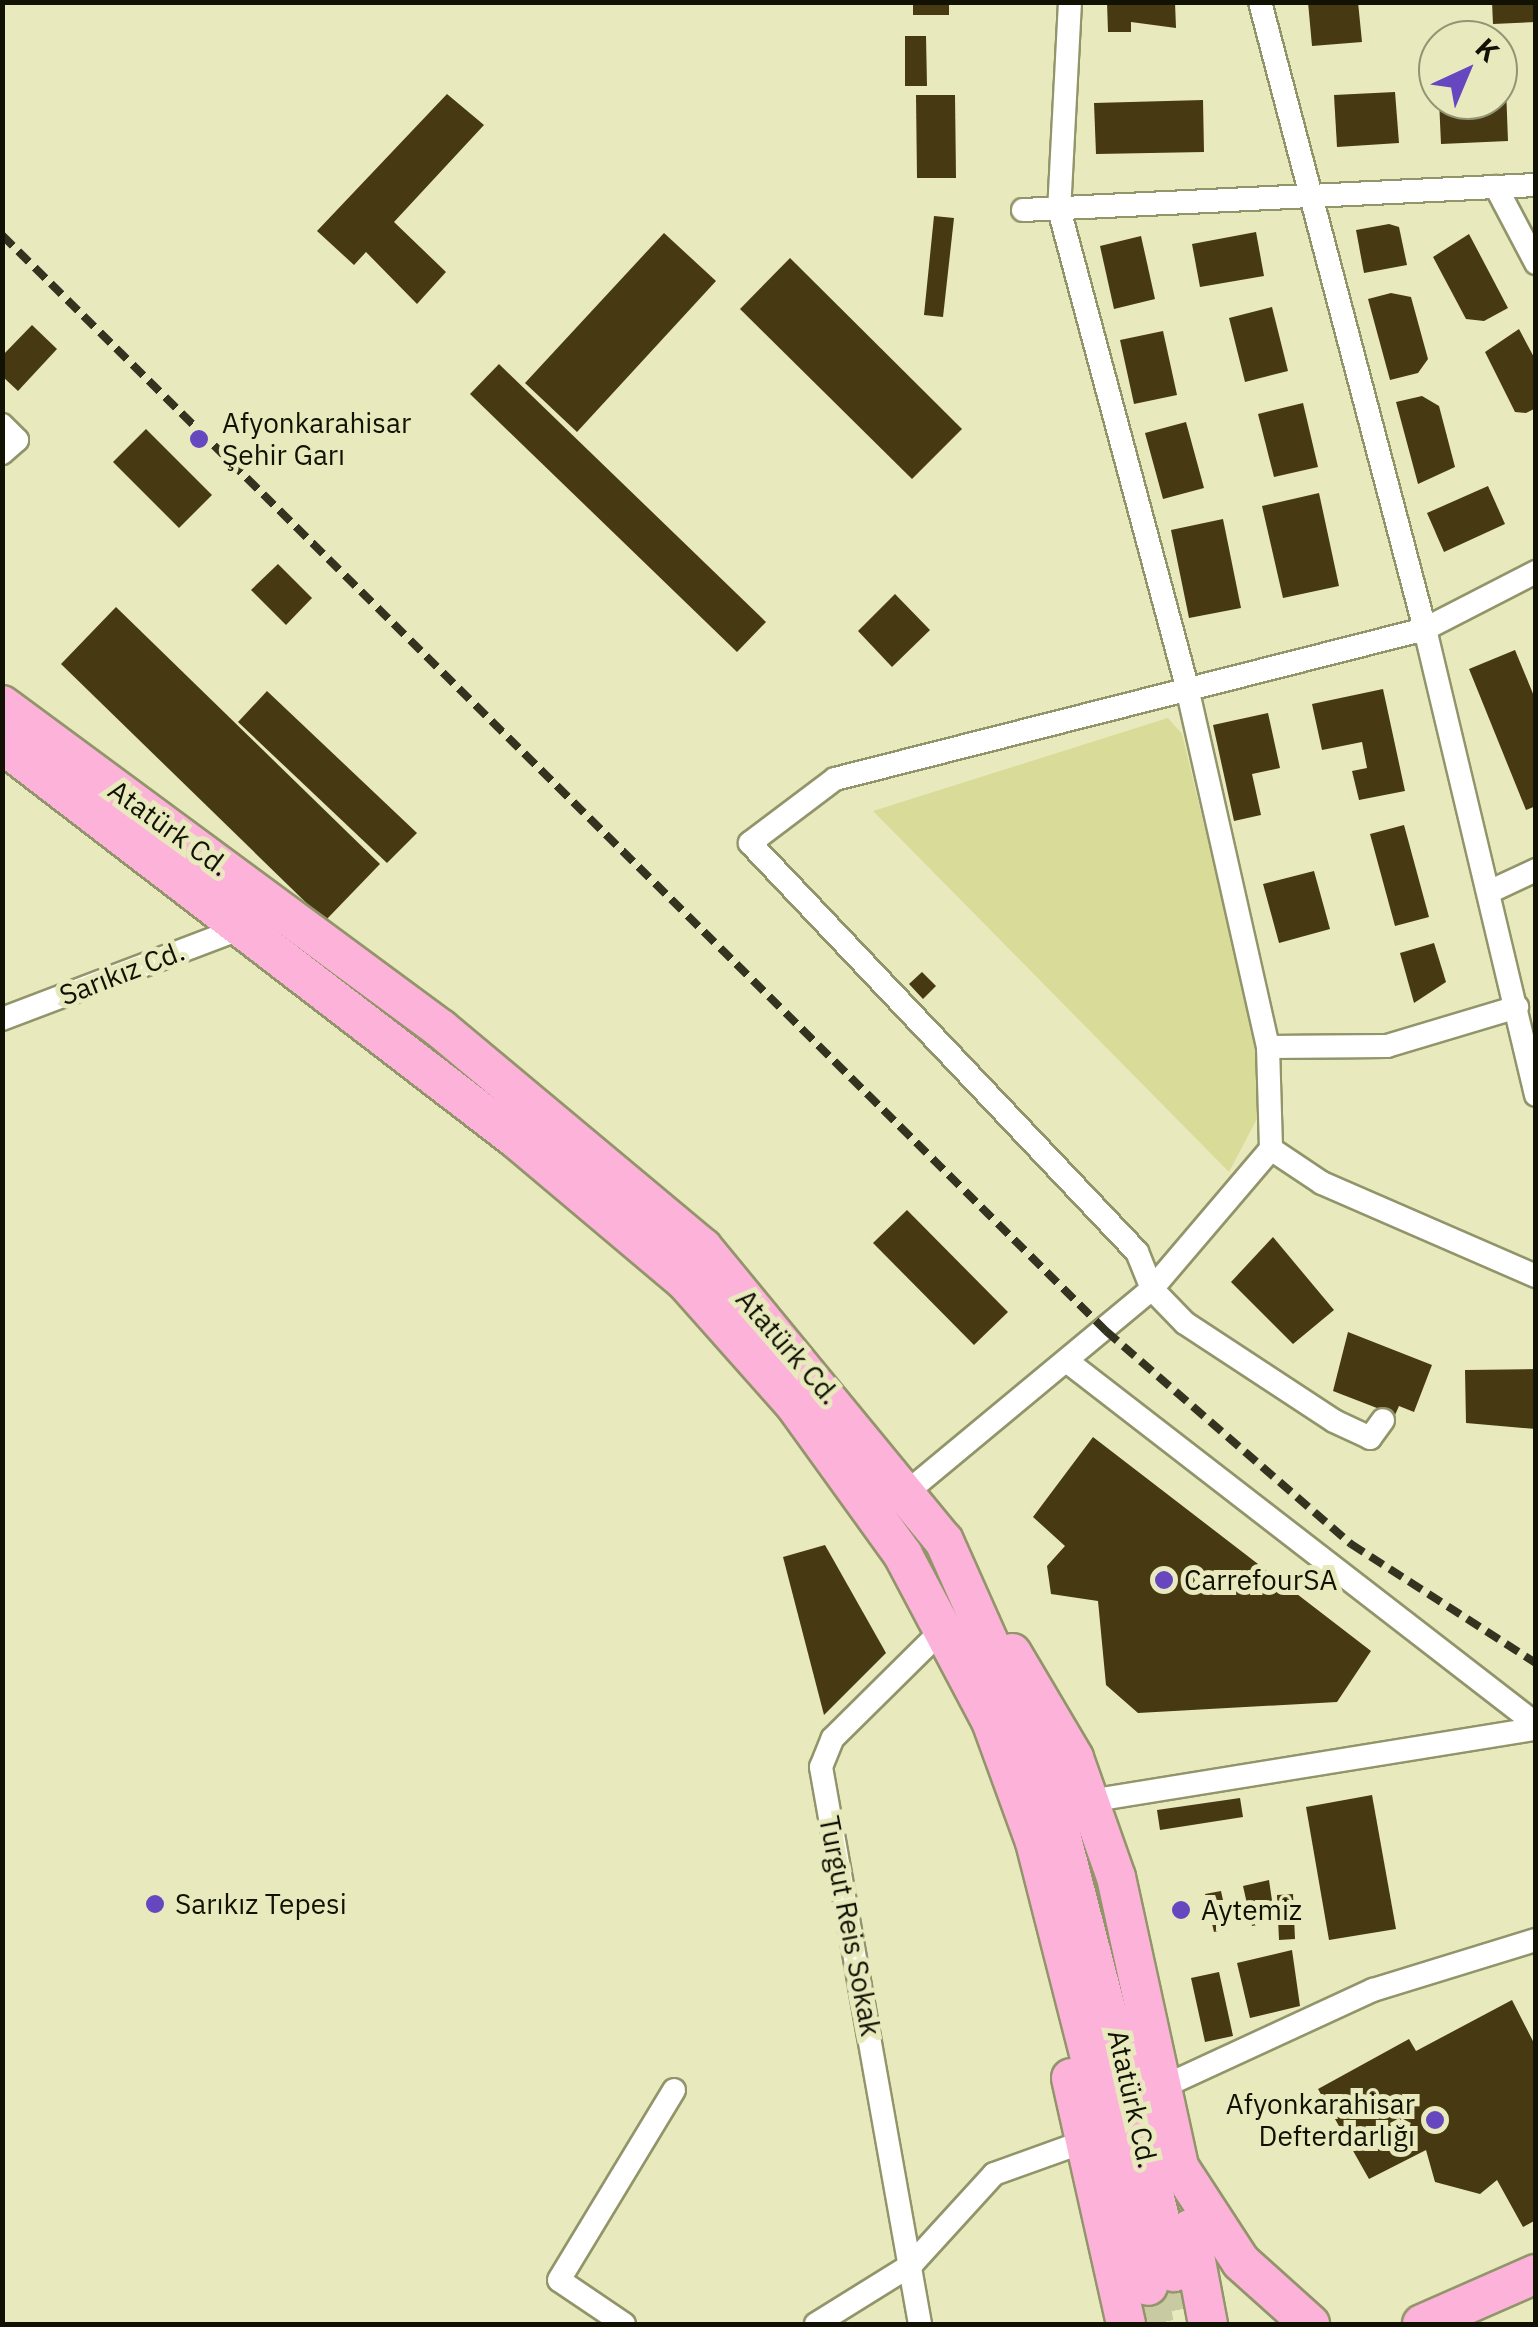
<!DOCTYPE html>
<html>
<head>
<meta charset="utf-8">
<style>
	body { margin:0 }
	#map { position:relative; width:1538px; height:2327px; overflow:hidden; background:#e8eabd; font-family:"IBM Plex Sans",sans-serif }
	div>[style] { position:absolute }
	[style*='--x'] { left:calc(var(--x)*1px); top:calc(var(--y)*1px); width:calc(var(--w)*1px); rotate:calc(var(--a)*1deg) }
	.green>* { inset:0; background:#d9db98 }
	.building>* { inset:0; background:#473912 }
	.primary-tunnel>* { height:38px; margin-top:-19px; transform-origin:0; background:repeating-linear-gradient(90deg,#c8caa1 0 38px,transparent 0 57px) }
	.roads { filter:drop-shadow(2px 0 #92946a) drop-shadow(-2px 0 #92946a) drop-shadow(0 2px #92946a) drop-shadow(0 -2px #92946a) }
	.minor>* { height:22px; margin:-11px; padding:0 11px; transform-origin:11px; border-radius:11px; background:#fff }
	.primary>* { height:38px; margin:-19px; padding:0 19px; transform-origin:19px; border-radius:19px; background:#fdb3d9 }
	.rail>* { height:8px; margin-top:-4px; transform-origin:0; background:repeating-linear-gradient(90deg,#333320 0 15px,transparent 0 23px) }
	.dots>* { width:28px; height:28px; translate:-50% -50%; box-sizing:border-box; border:5px solid #e8eabd; border-radius:50% }
	span { translate:-50% -50%; white-space:nowrap; text-align:center; line-height:1.15; -webkit-text-stroke:10px #e8eabd; paint-order:stroke }
	.poi-label { font-size:28px; color:#121204 }
	.left { translate:0 -50%; text-align:left }
	.right { translate:-100% -50%; text-align:right }
	.street-label { font-size:28px; color:#121204 }
	.frame { position:absolute; inset:0; border:5px solid #121204; pointer-events:none }
	.north { position:absolute; left:1418px; top:20px; width:100px; height:100px; box-sizing:border-box; background:#e8eabd; border:2px solid #929473; border-radius:50%; rotate:44deg; font-size:28px; font-weight:700; line-height:40px; text-align:center; color:#121204 }
	.north::after { content:''; display:block; margin:auto; width:35px; height:45px; background:#6647c0; clip-path:polygon(50% 0,100% 100%,50% 72%,0 100%) }
</style>
</head>
<body>
<div id="map">
	<div class="green">
		<div style="clip-path:polygon(1168px 718px,1182px 734px,1259px 1052px,1259px 1115px,1229px 1172px,873px 811px)"></div>
	</div>
	<div class="building">
		<div style="clip-path:polygon(913px 2px,949px 2px,949px 15px,913px 15px)"></div>
		<div style="clip-path:polygon(1107px 2px,1175px 2px,1176px 28px,1131px 22px,1131px 32px,1108px 32px)"></div>
		<div style="clip-path:polygon(1308px 2px,1358px 2px,1362px 42px,1312px 46px)"></div>
		<div style="clip-path:polygon(1492px 2px,1536px 2px,1536px 22px,1493px 24px)"></div>
		<div style="clip-path:polygon(905px 36px,926px 36px,927px 86px,905px 86px)"></div>
		<div style="clip-path:polygon(1498px 88px,1506px 88px,1508px 141px,1441px 144px,1439px 100px,1498px 100px)"></div>
		<div style="clip-path:polygon(1395px 92px,1399px 143px,1337px 147px,1334px 95px)"></div>
		<div style="clip-path:polygon(447px 94px,484px 125px,394px 222px,446px 272px,417px 304px,366px 252px,354px 265px,317px 231px)"></div>
		<div style="clip-path:polygon(916px 95px,955px 95px,956px 178px,917px 178px)"></div>
		<div style="clip-path:polygon(1203px 100px,1204px 152px,1096px 154px,1094px 103px)"></div>
		<div style="clip-path:polygon(934px 216px,954px 218px,943px 317px,924px 315px)"></div>
		<div style="clip-path:polygon(1389px 224px,1399px 227px,1407px 265px,1364px 273px,1356px 230px)"></div>
		<div style="clip-path:polygon(1256px 232px,1264px 276px,1200px 287px,1192px 244px)"></div>
		<div style="clip-path:polygon(664px 233px,716px 281px,577px 432px,525px 383px)"></div>
		<div style="clip-path:polygon(1469px 234px,1508px 308px,1484px 321px,1466px 319px,1433px 257px)"></div>
		<div style="clip-path:polygon(1141px 236px,1155px 299px,1114px 309px,1100px 246px)"></div>
		<div style="clip-path:polygon(790px 258px,962px 429px,912px 479px,740px 309px)"></div>
		<div style="clip-path:polygon(1391px 293px,1411px 297px,1428px 359px,1418px 373px,1390px 380px,1368px 299px)"></div>
		<div style="clip-path:polygon(1272px 307px,1288px 371px,1245px 382px,1229px 318px)"></div>
		<div style="clip-path:polygon(32px 325px,57px 349px,18px 391px,2px 376px,2px 356px)"></div>
		<div style="clip-path:polygon(1519px 329px,1536px 361px,1536px 408px,1526px 413px,1515px 412px,1485px 352px)"></div>
		<div style="clip-path:polygon(1163px 331px,1177px 395px,1134px 404px,1120px 340px)"></div>
		<div style="clip-path:polygon(499px 364px,766px 622px,737px 652px,470px 394px)"></div>
		<div style="clip-path:polygon(1422px 396px,1439px 406px,1455px 467px,1418px 484px,1396px 402px)"></div>
		<div style="clip-path:polygon(1303px 403px,1318px 467px,1274px 477px,1258px 414px)"></div>
		<div style="clip-path:polygon(1186px 422px,1204px 488px,1163px 499px,1145px 433px)"></div>
		<div style="clip-path:polygon(146px 429px,212px 495px,179px 528px,113px 462px)"></div>
		<div style="clip-path:polygon(1488px 486px,1505px 524px,1444px 552px,1427px 513px)"></div>
		<div style="clip-path:polygon(1319px 493px,1339px 586px,1283px 598px,1262px 506px)"></div>
		<div style="clip-path:polygon(1223px 519px,1241px 608px,1189px 618px,1171px 530px)"></div>
		<div style="clip-path:polygon(278px 564px,312px 598px,286px 625px,251px 590px)"></div>
		<div style="clip-path:polygon(895px 594px,930px 630px,892px 667px,858px 631px)"></div>
		<div style="clip-path:polygon(116px 607px,380px 864px,325px 921px,61px 664px)"></div>
		<div style="clip-path:polygon(1515px 650px,1536px 701px,1536px 806px,1526px 810px,1469px 669px)"></div>
		<div style="clip-path:polygon(1383px 689px,1405px 791px,1359px 800px,1352px 771px,1367px 768px,1362px 742px,1322px 750px,1312px 704px)"></div>
		<div style="clip-path:polygon(267px 691px,417px 833px,387px 863px,238px 722px)"></div>
		<div style="clip-path:polygon(1268px 713px,1280px 768px,1252px 774px,1261px 815px,1234px 821px,1213px 725px)"></div>
		<div style="clip-path:polygon(1404px 825px,1429px 917px,1395px 926px,1370px 834px)"></div>
		<div style="clip-path:polygon(1314px 871px,1330px 929px,1279px 943px,1263px 884px)"></div>
		<div style="clip-path:polygon(1434px 943px,1446px 982px,1414px 1003px,1400px 953px)"></div>
		<div style="clip-path:polygon(922px 972px,936px 986px,923px 999px,909px 984px)"></div>
		<div style="clip-path:polygon(907px 1210px,1008px 1312px,974px 1345px,873px 1243px)"></div>
		<div style="clip-path:polygon(1273px 1237px,1334px 1310px,1293px 1344px,1231px 1282px)"></div>
		<div style="clip-path:polygon(1348px 1332px,1432px 1365px,1414px 1412px,1399px 1406px,1395px 1415px,1333px 1391px)"></div>
		<div style="clip-path:polygon(1536px 1369px,1536px 1429px,1466px 1423px,1465px 1370px)"></div>
		<div style="clip-path:polygon(1093px 1437px,1371px 1651px,1337px 1702px,1138px 1713px,1106px 1685px,1098px 1601px,1051px 1594px,1047px 1566px,1065px 1546px,1033px 1517px)"></div>
		<div style="clip-path:polygon(825px 1545px,886px 1653px,824px 1715px,783px 1557px)"></div>
		<div style="clip-path:polygon(1372px 1795px,1396px 1929px,1329px 1940px,1306px 1807px)"></div>
		<div style="clip-path:polygon(1240px 1798px,1243px 1817px,1160px 1830px,1157px 1810px)"></div>
		<div style="clip-path:polygon(1269px 1880px,1275px 1921px,1252px 1926px,1243px 1886px)"></div>
		<div style="clip-path:polygon(1221px 1891px,1229px 1928px,1214px 1932px,1205px 1894px)"></div>
		<div style="clip-path:polygon(1293px 1894px,1295px 1939px,1279px 1940px,1277px 1895px)"></div>
		<div style="clip-path:polygon(1292px 1950px,1300px 2006px,1250px 2018px,1237px 1963px)"></div>
		<div style="clip-path:polygon(1219px 1972px,1233px 2036px,1205px 2042px,1191px 1978px)"></div>
		<div style="clip-path:polygon(1512px 2000px,1536px 2047px,1536px 2220px,1523px 2227px,1497px 2180px,1480px 2194px,1435px 2182px,1426px 2150px,1369px 2179px,1318px 2089px,1409px 2039px,1416px 2051px)"></div>
	</div>
	<div class="primary-tunnel">
		<div style="--x:1174;--y:2272;--w:53;--a:79.1"></div>
		<div style="--x:1148;--y:2286;--w:39;--a:80"></div>
	</div>
	<div class="roads">
		<div class="minor">
			<div style="--x:1070;--y:2;--w:207;--a:93"></div>
			<div style="--x:1059;--y:209;--w:491;--a:75"></div>
			<div style="--x:1186;--y:683;--w:373;--a:77.3"></div>
			<div style="--x:1268;--y:1047;--w:119;--a:-0.5"></div>
			<div style="--x:1387;--y:1046;--w:136;--a:-16.7"></div>
			<div style="--x:1260;--y:2;--w:648;--a:75.26"></div>
			<div style="--x:1425;--y:629;--w:479;--a:76.6"></div>
			<div style="--x:1496;--y:187;--w:86;--a:62.2"></div>
			<div style="--x:1023;--y:210;--w:514;--a:-2.79"></div>
			<div style="--x:2;--y:425;--w:21;--a:45"></div>
			<div style="--x:17;--y:440;--w:20;--a:139"></div>
			<div style="--x:1491;--y:891;--w:50;--a:-25"></div>
			<div style="--x:2;--y:1019;--w:256;--a:-20.8"></div>
			<div style="--x:1268;--y:1047;--w:102;--a:88.3"></div>
			<div style="--x:1271;--y:1149;--w:184;--a:130.4"></div>
			<div style="--x:1152;--y:1289;--w:47;--a:45.9"></div>
			<div style="--x:1185;--y:1323;--w:178;--a:33.3"></div>
			<div style="--x:1334;--y:1421;--w:40;--a:25"></div>
			<div style="--x:1370;--y:1438;--w:22;--a:-54"></div>
			<div style="--x:1271;--y:1149;--w:61;--a:33.7"></div>
			<div style="--x:1322;--y:1183;--w:233;--a:23.5"></div>
			<div style="--x:1068;--y:1362;--w:592;--a:37.72"></div>
			<div style="--x:906;--y:1493;--w:320;--a:-39.7"></div>
			<div style="--x:1152;--y:1289;--w:40;--a:-112"></div>
			<div style="--x:1137;--y:1252;--w:563;--a:-133.42"></div>
			<div style="--x:750;--y:843;--w:106;--a:-37"></div>
			<div style="--x:835;--y:779;--w:609;--a:-14.26"></div>
			<div style="--x:1425;--y:629;--w:125;--a:-27.2"></div>
			<div style="--x:1089;--y:1801;--w:453;--a:-9.2"></div>
			<div style="--x:1167;--y:2085;--w:227;--a:-24.8"></div>
			<div style="--x:1373;--y:1990;--w:170;--a:-17.1"></div>
			<div style="--x:624;--y:2324;--w:78;--a:-145.9"></div>
			<div style="--x:559;--y:2280;--w:222;--a:-58.8"></div>
			<div style="--x:816;--y:2324;--w:112;--a:-31.8"></div>
			<div style="--x:911;--y:2265;--w:123;--a:-47.6"></div>
			<div style="--x:994;--y:2174;--w:95;--a:-19.8"></div>
			<div style="--x:920;--y:2324;--w:566;--a:-100.08"></div>
			<div style="--x:821;--y:1767;--w:31;--a:-68"></div>
			<div style="--x:833;--y:1738;--w:152;--a:-44.7"></div>
		</div>
		<div class="primary">
			<div style="--x:2;--y:705;--w:546;--a:36.43"></div>
			<div style="--x:441;--y:1029;--w:341;--a:39.9"></div>
			<div style="--x:703;--y:1248;--w:379;--a:50.6"></div>
			<div style="--x:944;--y:1541;--w:241;--a:66"></div>
			<div style="--x:1042;--y:1761;--w:528;--a:75.52"></div>
			<div style="--x:2;--y:744;--w:647;--a:37.53"></div>
			<div style="--x:515;--y:1138;--w:222;--a:40.1"></div>
			<div style="--x:685;--y:1281;--w:166;--a:48.4"></div>
			<div style="--x:795;--y:1405;--w:185;--a:54.2"></div>
			<div style="--x:903;--y:1555;--w:188;--a:62.1"></div>
			<div style="--x:991;--y:1721;--w:129;--a:70"></div>
			<div style="--x:1035;--y:1842;--w:458;--a:75.7"></div>
			<div style="--x:1012;--y:1653;--w:122;--a:59.4"></div>
			<div style="--x:1074;--y:1758;--w:126;--a:70.6"></div>
			<div style="--x:1116;--y:1877;--w:297;--a:77.7"></div>
			<div style="--x:1179;--y:2167;--w:113;--a:56.9"></div>
			<div style="--x:1241;--y:2262;--w:93;--a:41.9"></div>
			<div style="--x:1071;--y:2078;--w:252;--a:77.4"></div>
			<div style="--x:1190;--y:2229;--w:97;--a:79.3"></div>
			<div style="--x:1422;--y:2324;--w:124;--a:-23.7"></div>
		</div>
	</div>
	<div class="rail">
		<div style="--x:2;--y:235;--w:1556;--a:44.79"></div>
		<div style="--x:1106;--y:1331;--w:325;--a:41"></div>
		<div style="--x:1351;--y:1544;--w:220;--a:32.8"></div>
	</div>
	<div class="dots">
		<div style="left:199px;top:439px;background:#6647c0"></div>
		<div style="left:1164px;top:1580px;background:#6647c0"></div>
		<div style="left:155px;top:1904px;background:#6647c0"></div>
		<div style="left:1181px;top:1910px;background:#6647c0"></div>
		<div style="left:1435px;top:2120px;background:#6647c0"></div>
	</div>
	<div class="poi-label">
		<span class="left" style="left:222px;top:439px">Afyonkarahisar<br>Şehir Garı</span>
		<span class="left" style="left:1184px;top:1580px">CarrefourSA</span>
		<span class="left" style="left:175px;top:1904px">Sarıkız Tepesi</span>
		<span class="left" style="left:1201px;top:1910px">Aytemiz</span>
		<span class="right" style="left:1415px;top:2120px">Afyonkarahisar<br>Defterdarlığı</span>
	</div>
	<div class="street-label">
		<span style="left:169px;top:828px;rotate:36deg">Atatürk Cd.</span>
		<span style="left:122px;top:973px;rotate:-21deg">Sarıkız Cd.</span>
		<span style="left:788px;top:1347px;rotate:49deg">Atatürk Cd.</span>
		<span style="left:850px;top:1926px;rotate:79deg">Turgut Reis Sokak</span>
		<span style="left:1133px;top:2099px;rotate:77deg">Atatürk Cd.</span>
	</div>
	<div class="frame"></div>
	<div class="north">K</div>
</div>
</body>
</html>
